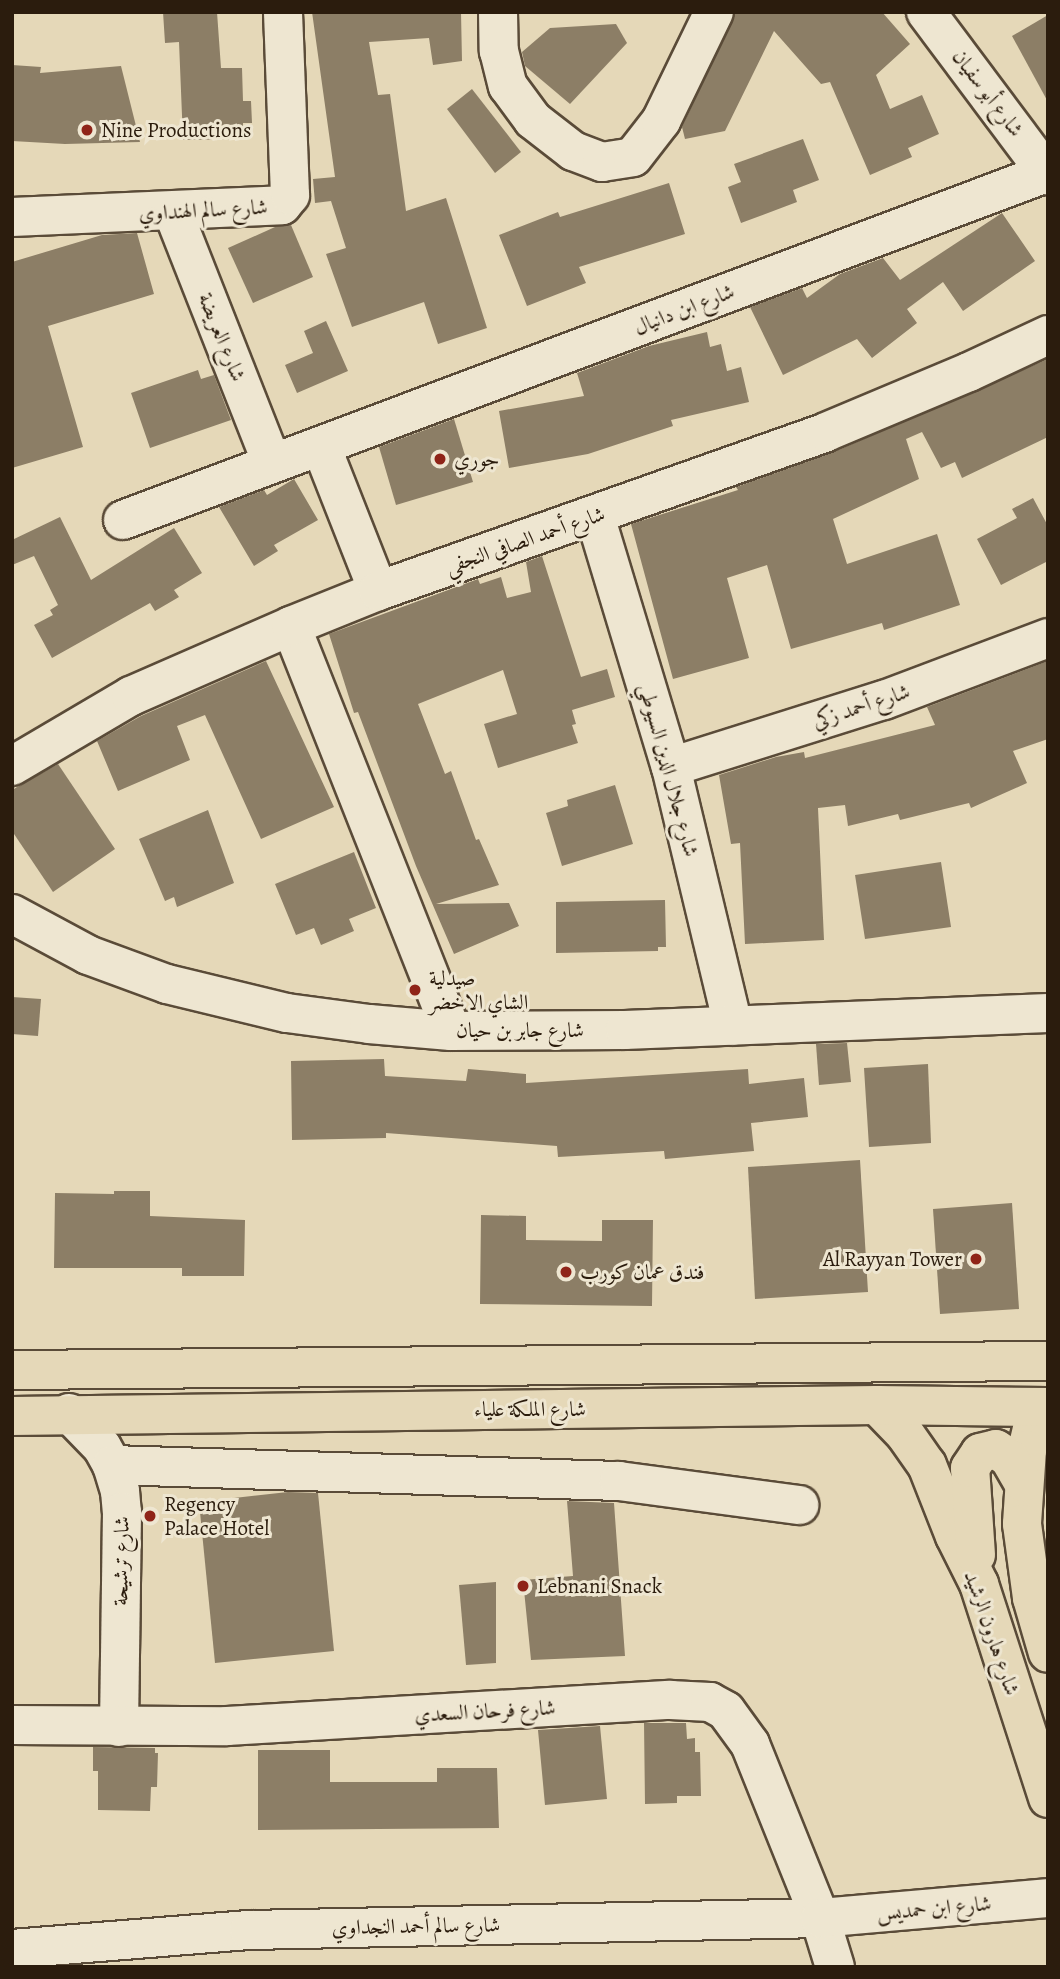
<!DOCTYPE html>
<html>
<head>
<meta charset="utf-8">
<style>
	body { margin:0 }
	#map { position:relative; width:1060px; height:1979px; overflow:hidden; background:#e5d8b8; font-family:Alegreya,Amiri,serif }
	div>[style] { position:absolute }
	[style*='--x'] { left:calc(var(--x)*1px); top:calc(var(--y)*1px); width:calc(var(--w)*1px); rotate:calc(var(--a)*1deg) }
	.building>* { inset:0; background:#8c7e66 }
	.roads { filter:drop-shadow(2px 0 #5a4b38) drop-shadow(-2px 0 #5a4b38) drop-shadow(0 2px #5a4b38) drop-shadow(0 -2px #5a4b38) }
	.minor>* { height:38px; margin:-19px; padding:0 19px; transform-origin:19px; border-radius:19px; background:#eee6d1 }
	.major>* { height:38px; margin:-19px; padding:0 19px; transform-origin:19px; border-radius:19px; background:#e5d8b8 }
	.dots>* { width:19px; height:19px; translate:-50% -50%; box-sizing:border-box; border:4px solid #eee6d1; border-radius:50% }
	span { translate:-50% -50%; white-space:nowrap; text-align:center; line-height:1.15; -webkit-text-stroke:6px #eee6d1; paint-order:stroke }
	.street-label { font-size:21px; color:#2b1c0d }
	.poi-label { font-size:21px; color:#2b1c0d }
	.left { translate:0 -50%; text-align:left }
	.right { translate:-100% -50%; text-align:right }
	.frame { position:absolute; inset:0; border:14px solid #2b1c0d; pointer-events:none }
</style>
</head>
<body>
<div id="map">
	<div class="building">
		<div style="clip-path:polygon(163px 12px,217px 12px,221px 68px,242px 68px,243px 101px,251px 101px,252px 123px,243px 123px,243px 139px,183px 140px,179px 42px,165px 43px)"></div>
		<div style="clip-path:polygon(312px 12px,461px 12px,462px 61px,433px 65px,429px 38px,369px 42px,378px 95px,390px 94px,406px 211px,446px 198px,487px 328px,438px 344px,424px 302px,352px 327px,326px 254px,346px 248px,331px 201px,315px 203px,313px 179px,335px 177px)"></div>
		<div style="clip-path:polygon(736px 12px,882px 12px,910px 44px,876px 75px,890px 109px,922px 95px,939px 134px,908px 148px,912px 157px,870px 175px,830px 82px,821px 84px,774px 31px,725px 131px,685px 139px,682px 127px)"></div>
		<div style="clip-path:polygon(1048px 15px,1048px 102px,1012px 36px)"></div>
		<div style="clip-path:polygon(616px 24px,627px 43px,570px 104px,525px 66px,522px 52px,550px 28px)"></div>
		<div style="clip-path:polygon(12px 65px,41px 67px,40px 73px,121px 66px,140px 142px,65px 144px,12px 141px)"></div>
		<div style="clip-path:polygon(472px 89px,521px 152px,495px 173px,447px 109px)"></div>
		<div style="clip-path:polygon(803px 139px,819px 180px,793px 190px,797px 202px,741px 223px,728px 187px,741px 182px,734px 164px)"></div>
		<div style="clip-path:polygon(669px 183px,685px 234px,579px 267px,586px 283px,527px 306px,499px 235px,558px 212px,560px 217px)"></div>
		<div style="clip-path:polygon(1002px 213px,1035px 261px,963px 311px,943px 282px,907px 309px,917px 323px,872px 358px,857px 339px,783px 375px,750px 307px,802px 288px,807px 298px,840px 274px,883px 258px,900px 280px)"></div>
		<div style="clip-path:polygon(291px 225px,313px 277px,253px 303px,228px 248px,275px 227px)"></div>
		<div style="clip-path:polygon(137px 233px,154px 294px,48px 326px,83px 447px,12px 468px,12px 262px,102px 235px)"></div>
		<div style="clip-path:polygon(326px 321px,348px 371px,297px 393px,285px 365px,313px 353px,304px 331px)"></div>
		<div style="clip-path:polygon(707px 332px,710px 347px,721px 344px,727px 371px,741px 367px,749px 402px,671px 420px,673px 426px,588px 454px,509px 468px,499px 411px,584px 396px,577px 373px,649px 346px)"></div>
		<div style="clip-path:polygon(1048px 359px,1048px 437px,962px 478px,955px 462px,941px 468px,922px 432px,906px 439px,919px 479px,833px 519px,847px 564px,937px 534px,960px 605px,884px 630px,882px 623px,791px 649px,767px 565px,727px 578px,749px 658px,673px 679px,631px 524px,738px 490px,736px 487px,834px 452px)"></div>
		<div style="clip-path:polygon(198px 370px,201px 379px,214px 375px,231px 420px,150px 448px,131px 393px)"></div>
		<div style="clip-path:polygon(454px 419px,473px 482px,396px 505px,379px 447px)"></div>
		<div style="clip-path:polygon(294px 479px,318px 520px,274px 545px,278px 551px,254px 566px,219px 507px,264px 490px,267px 495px)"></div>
		<div style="clip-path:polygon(1033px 498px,1048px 526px,1048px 561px,1001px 585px,977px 539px,1017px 518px,1012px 509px)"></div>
		<div style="clip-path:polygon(60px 517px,91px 580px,174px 528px,202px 573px,174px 590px,179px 597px,155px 611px,150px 603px,52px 658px,34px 625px,53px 615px,50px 610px,58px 605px,34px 556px,12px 565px,12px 540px)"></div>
		<div style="clip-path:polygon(542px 556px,581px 677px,607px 669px,615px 697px,572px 710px,576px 724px,572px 725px,578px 743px,498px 768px,484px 724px,517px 714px,503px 670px,418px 704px,445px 774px,451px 771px,476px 840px,479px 839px,499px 885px,436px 904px,509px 903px,519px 926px,454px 954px,416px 866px,358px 712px,354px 713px,329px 634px,478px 579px,480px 584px,501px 577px,507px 598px,531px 592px,526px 562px)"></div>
		<div style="clip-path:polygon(266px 661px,334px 807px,261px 839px,205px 715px,177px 726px,190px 760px,118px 791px,97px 741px,141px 716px)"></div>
		<div style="clip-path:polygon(1048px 661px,1048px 739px,1013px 751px,1027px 783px,971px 808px,969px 803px,900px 820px,898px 814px,848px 826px,845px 805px,818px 808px,824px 940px,745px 944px,740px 843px,731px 844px,719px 775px,776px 757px,804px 752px,805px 758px,935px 725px,927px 707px)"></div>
		<div style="clip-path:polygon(58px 764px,115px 849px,53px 892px,12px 831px,12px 790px)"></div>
		<div style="clip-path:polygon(615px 785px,633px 844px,562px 866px,546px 813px,568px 806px,567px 800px)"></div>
		<div style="clip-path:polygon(208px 810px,234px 883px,177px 907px,174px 897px,165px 901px,139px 839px)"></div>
		<div style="clip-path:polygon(354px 852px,376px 908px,349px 919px,354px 931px,321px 945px,314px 928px,296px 935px,275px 884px)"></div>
		<div style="clip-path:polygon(941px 862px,951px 927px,865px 939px,855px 875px)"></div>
		<div style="clip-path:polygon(665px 900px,666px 947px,658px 947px,658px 951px,556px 953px,556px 902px)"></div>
		<div style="clip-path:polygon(12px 997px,41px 999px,38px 1036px,12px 1034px)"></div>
		<div style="clip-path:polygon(847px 1043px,851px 1082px,819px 1085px,816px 1044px)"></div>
		<div style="clip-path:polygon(384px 1059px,385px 1076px,466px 1081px,468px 1069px,526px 1074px,526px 1083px,748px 1069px,749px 1084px,804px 1078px,808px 1117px,751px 1123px,754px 1151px,665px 1159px,664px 1151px,558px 1157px,557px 1146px,386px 1133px,386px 1138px,292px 1140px,291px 1061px)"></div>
		<div style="clip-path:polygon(928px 1064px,931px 1143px,869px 1147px,864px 1068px)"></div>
		<div style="clip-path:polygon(860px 1160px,868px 1292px,755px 1299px,748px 1167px)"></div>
		<div style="clip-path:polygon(114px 1191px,150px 1191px,150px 1216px,245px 1220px,244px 1276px,182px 1276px,182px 1268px,54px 1268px,55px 1193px,114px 1194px)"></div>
		<div style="clip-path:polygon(1012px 1203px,1019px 1309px,940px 1314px,933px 1209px)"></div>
		<div style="clip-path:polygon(481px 1215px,526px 1216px,526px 1240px,602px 1241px,602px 1220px,653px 1220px,652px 1306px,480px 1304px)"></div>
		<div style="clip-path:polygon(288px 1492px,318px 1493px,334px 1651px,215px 1663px,199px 1502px)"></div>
		<div style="clip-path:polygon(567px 1501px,614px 1503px,625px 1656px,531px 1660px,523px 1580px,573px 1576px)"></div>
		<div style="clip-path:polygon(496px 1582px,496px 1663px,466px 1665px,459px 1585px)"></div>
		<div style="clip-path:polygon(644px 1723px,686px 1723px,687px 1739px,695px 1738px,695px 1752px,700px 1752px,701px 1796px,677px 1796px,677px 1803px,645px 1804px)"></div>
		<div style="clip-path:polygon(600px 1726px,607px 1799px,545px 1805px,538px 1730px)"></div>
		<div style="clip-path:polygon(93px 1747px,155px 1748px,155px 1753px,158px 1753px,157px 1787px,151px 1787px,150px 1811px,98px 1810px,98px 1771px,93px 1771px)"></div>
		<div style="clip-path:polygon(258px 1750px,330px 1750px,330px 1782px,437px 1782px,437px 1768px,497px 1768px,499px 1828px,258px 1830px)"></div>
	</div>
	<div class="roads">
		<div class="minor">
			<div style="--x:498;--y:12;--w:39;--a:89"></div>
			<div style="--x:499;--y:51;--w:36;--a:76"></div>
			<div style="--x:508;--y:86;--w:42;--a:53.7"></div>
			<div style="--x:533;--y:120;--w:51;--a:37.8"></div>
			<div style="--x:573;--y:151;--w:31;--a:21"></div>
			<div style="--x:602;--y:162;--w:31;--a:-9"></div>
			<div style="--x:633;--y:157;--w:46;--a:-52.1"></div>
			<div style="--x:661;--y:121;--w:121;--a:-64.1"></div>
			<div style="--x:926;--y:12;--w:204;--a:53.2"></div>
			<div style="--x:173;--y:212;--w:270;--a:68.5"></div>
			<div style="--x:12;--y:217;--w:270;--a:-2.5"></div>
			<div style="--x:282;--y:205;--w:13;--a:-51"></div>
			<div style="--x:290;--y:195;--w:183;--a:-92.2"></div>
			<div style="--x:321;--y:446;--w:156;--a:68.5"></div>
			<div style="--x:595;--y:516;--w:262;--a:73.2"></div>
			<div style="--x:671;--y:767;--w:266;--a:76.5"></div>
			<div style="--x:123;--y:520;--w:986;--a:-20.6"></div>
			<div style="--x:291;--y:626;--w:435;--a:68.4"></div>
			<div style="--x:12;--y:766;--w:138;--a:-30.5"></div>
			<div style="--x:131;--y:696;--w:175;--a:-23.6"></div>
			<div style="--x:291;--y:626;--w:94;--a:-21.9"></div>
			<div style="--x:378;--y:591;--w:475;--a:-19.5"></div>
			<div style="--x:826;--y:432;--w:155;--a:-22.8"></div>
			<div style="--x:969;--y:372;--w:87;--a:-25.1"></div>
			<div style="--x:671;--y:767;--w:223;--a:-17.5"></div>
			<div style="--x:884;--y:700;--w:175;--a:-20.7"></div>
			<div style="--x:12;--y:914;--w:86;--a:28.3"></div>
			<div style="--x:88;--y:955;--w:84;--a:20.2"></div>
			<div style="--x:167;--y:984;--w:123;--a:13.6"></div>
			<div style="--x:287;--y:1013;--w:83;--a:7.6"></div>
			<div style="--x:369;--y:1024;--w:82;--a:4.9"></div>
			<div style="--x:451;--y:1031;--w:174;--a:-0.3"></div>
			<div style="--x:625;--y:1030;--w:423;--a:-2.3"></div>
			<div style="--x:69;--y:1413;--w:47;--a:45.9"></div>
			<div style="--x:102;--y:1447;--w:21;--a:61"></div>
			<div style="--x:112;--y:1465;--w:27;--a:73"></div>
			<div style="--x:120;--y:1491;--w:21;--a:85"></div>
			<div style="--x:122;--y:1512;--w:215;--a:90.8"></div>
			<div style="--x:112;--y:1465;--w:507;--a:1.81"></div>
			<div style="--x:619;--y:1481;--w:182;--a:7.6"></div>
			<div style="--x:12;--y:1725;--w:215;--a:0.3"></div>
			<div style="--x:227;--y:1726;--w:444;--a:-3.4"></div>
			<div style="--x:670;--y:1700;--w:40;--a:2.9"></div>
			<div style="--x:710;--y:1702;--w:18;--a:29"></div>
			<div style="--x:726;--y:1711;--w:41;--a:54"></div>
			<div style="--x:750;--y:1744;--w:188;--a:68.1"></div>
			<div style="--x:820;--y:1918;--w:51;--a:73"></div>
			<div style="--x:12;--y:1949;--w:238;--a:-4.6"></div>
			<div style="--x:249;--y:1930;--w:571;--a:-1.2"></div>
			<div style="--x:820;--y:1918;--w:229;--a:-5"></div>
		</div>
		<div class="major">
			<div style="--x:12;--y:1370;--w:1036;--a:-0.5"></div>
			<div style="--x:877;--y:1405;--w:40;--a:46"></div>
			<div style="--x:905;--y:1434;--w:38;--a:55"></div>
			<div style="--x:927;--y:1465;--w:76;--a:68.5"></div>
			<div style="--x:955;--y:1536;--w:54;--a:63.4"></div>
			<div style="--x:979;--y:1584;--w:225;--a:72.1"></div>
			<div style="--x:1037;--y:1407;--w:44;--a:103.1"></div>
			<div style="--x:1027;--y:1450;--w:74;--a:93.9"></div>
			<div style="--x:1022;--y:1524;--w:75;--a:82.3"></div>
			<div style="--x:1032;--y:1598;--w:57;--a:73.8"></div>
			<div style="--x:12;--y:1416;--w:865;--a:-0.73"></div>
			<div style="--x:877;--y:1405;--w:171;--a:0.7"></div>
			<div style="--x:976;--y:1555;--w:87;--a:-93.9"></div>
			<div style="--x:970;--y:1468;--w:18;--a:-56"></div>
			<div style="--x:980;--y:1453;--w:16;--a:-14"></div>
			<div style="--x:996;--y:1449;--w:16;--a:35"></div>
			<div style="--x:1009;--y:1458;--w:28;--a:60"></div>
		</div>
	</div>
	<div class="dots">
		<div style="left:87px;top:130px;background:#8f2418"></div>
		<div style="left:440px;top:459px;background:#8f2418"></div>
		<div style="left:415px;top:990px;background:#8f2418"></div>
		<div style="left:976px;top:1259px;background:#8f2418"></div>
		<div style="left:566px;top:1272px;background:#8f2418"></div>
		<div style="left:150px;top:1516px;background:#8f2418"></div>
		<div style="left:523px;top:1586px;background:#8f2418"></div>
	</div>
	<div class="street-label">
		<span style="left:988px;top:93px;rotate:53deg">شارع أبو سفيان</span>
		<span style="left:203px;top:210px;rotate:-3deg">شارع سالم الهنداوي</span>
		<span style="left:684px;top:309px;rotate:-21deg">شارع ابن دانيال</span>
		<span style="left:222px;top:337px;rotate:68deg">شارع العريضة</span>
		<span style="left:525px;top:540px;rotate:-19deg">شارع أحمد الصافي النجفي</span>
		<span style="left:861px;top:706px;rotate:-18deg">شارع أحمد زكي</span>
		<span style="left:669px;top:770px;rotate:75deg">شارع جلال الدين السيوطي</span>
		<span style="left:520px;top:1030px">شارع جابر بن حيان</span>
		<span style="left:530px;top:1409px">شارع الملكة علياء</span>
		<span style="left:121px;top:1561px;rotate:-89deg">شارع ترشيحة</span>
		<span style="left:992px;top:1633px;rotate:71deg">شارع هارون الرشيد</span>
		<span style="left:485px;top:1711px;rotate:-3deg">شارع فرحان السعدي</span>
		<span style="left:934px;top:1908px;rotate:-5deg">شارع ابن حمديس</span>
		<span style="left:416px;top:1926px;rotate:-1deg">شارع سالم أحمد النجداوي</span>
	</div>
	<div class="poi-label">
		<span class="left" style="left:101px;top:130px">Nine Productions</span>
		<span class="left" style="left:454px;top:459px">جوري</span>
		<span class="left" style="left:429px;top:990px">صيدلية<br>الشاي الاخضر</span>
		<span class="right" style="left:962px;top:1259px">Al Rayyan Tower</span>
		<span class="left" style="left:580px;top:1272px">فندق عمان كورب</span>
		<span class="left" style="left:164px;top:1516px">Regency<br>Palace Hotel</span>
		<span class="left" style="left:537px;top:1586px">Lebnani Snack</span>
	</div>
	<div class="frame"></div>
</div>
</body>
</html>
